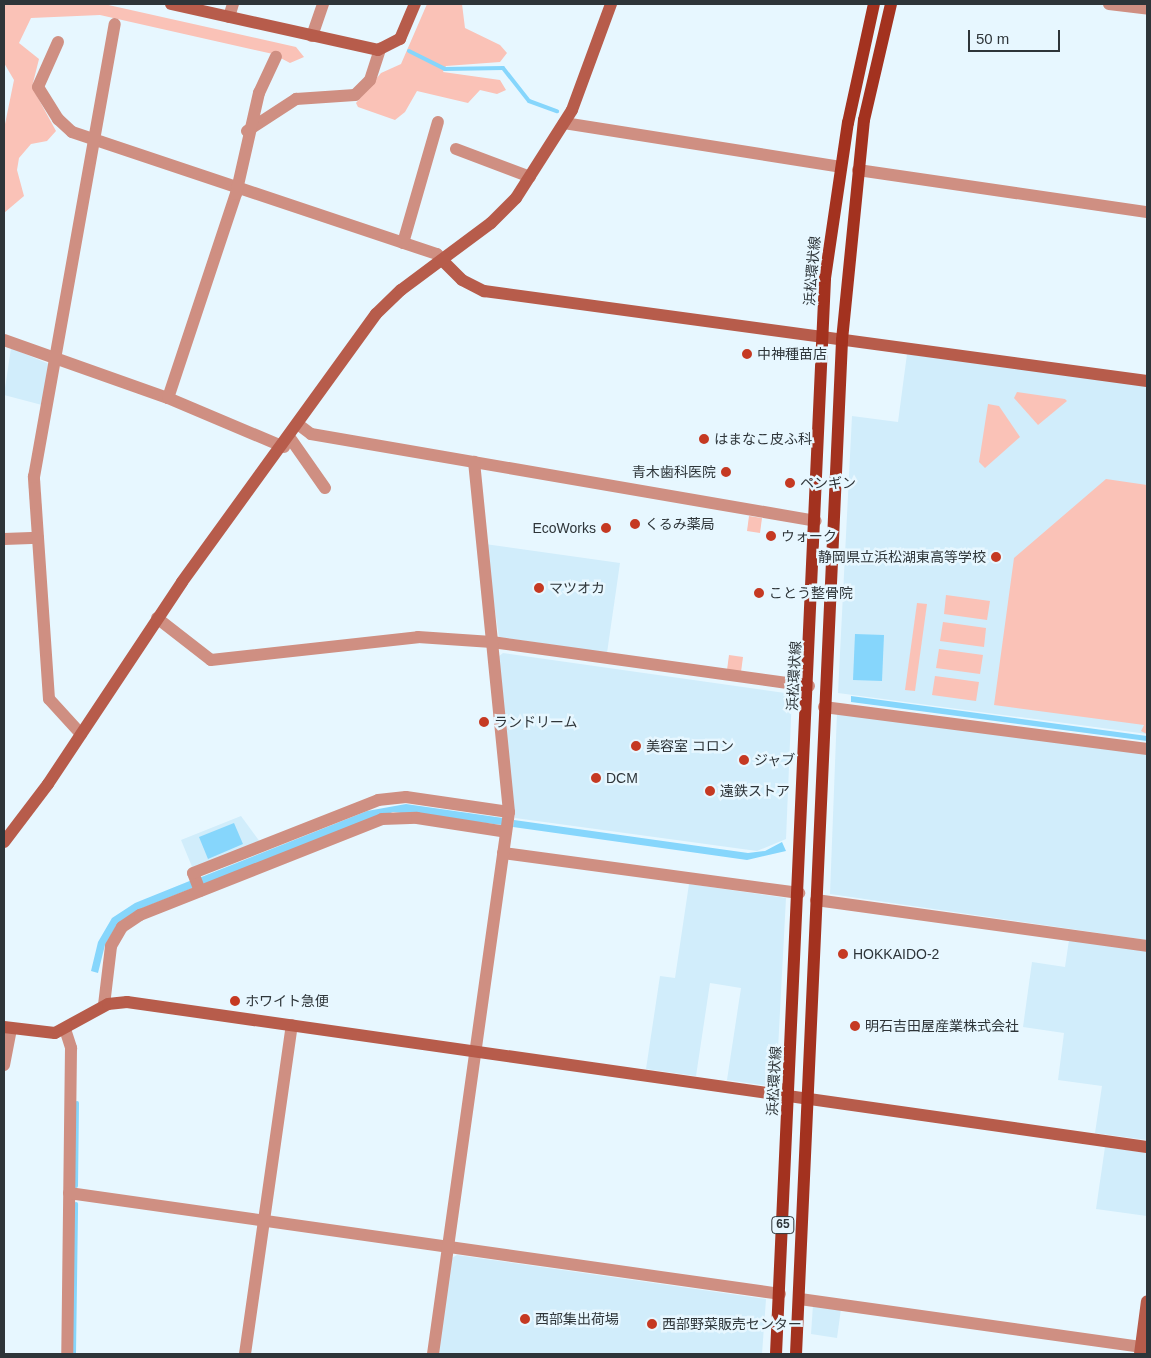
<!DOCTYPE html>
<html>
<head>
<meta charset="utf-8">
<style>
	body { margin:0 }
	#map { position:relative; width:1151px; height:1358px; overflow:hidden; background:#e7f7ff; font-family:Arial,"Noto Sans JP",sans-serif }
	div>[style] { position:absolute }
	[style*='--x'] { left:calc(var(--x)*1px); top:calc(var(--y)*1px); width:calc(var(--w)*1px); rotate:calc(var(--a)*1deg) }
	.built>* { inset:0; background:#d1edfb }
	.green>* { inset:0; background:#fac2b7 }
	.water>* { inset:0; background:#86d6fc }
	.stream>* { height:4px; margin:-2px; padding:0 2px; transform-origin:2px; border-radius:2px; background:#86d6fc }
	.street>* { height:12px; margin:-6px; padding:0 6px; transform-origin:6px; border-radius:6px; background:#cf8f82 }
	.secondary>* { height:12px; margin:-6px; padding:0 6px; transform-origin:6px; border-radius:6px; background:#b75c4b }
	.primary>* { height:12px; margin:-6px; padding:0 6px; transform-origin:6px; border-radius:6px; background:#a3321f }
	.dots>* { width:14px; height:14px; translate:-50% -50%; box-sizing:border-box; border:2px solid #e7f7ff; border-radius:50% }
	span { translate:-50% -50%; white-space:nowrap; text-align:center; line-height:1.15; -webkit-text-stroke:5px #e7f7ff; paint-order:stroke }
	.shield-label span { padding:1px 4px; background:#e7f7ff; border:1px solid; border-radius:4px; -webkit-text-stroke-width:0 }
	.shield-label { font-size:12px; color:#2e3539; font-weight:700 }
	.street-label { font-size:14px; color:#2e3539 }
	.poi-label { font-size:14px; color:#2e3539 }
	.left { translate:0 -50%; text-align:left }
	.right { translate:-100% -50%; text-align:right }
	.frame { position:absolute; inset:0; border:5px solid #2e3539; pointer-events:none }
	.scale { position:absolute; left:968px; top:30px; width:92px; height:22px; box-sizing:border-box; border:2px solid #2e3539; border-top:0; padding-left:6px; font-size:15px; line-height:18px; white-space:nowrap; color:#2e3539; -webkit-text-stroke:4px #e7f7ff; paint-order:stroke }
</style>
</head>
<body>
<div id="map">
	<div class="built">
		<div style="clip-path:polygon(11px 348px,49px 364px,42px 405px,4px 395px)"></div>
		<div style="clip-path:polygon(907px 354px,1147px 386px,1147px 734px,838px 693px,852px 416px,898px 422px)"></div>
		<div style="clip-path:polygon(485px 544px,620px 563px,607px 653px,499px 637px)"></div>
		<div style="clip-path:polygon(503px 653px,792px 694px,786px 839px,757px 851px,515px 818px,498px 657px)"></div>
		<div style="clip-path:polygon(837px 712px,1147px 753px,1147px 940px,830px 894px)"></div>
		<div style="clip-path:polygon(241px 816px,260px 842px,193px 869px,181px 840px)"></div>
		<div style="clip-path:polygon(689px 884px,786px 898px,776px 1087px,727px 1080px,741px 988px,710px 983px,696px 1076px,646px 1069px,660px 976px,675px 978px)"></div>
		<div style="clip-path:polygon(1069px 940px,1147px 951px,1147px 1140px,1095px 1133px,1102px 1086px,1058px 1080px,1064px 1033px,1023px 1027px,1032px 962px,1065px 967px)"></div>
		<div style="clip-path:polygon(1105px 1147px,1147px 1153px,1147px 1216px,1096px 1209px)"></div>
		<div style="clip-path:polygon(457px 1255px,766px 1299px,762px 1354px,438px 1354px,452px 1258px)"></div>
		<div style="clip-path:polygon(813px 1305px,841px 1309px,837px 1338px,811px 1334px)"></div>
	</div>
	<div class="green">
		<div style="clip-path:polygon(4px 4px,104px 4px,296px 47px,304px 57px,290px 63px,273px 54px,100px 15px,31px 18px,19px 43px,39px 59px,32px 87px,56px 131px,47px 141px,31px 144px,19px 158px,17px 170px,24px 196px,4px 213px,4px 129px,14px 80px,4px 63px)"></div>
		<div style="clip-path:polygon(427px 4px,462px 4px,465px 28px,500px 45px,507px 53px,500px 62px,446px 66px,443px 72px,500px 80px,506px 90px,497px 94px,480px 90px,468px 103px,417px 91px,405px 112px,395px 120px,358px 107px,356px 103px,381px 73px,401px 64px)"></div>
		<div style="clip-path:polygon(1017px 392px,1065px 399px,1067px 401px,1038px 425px,1014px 398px)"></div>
		<div style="clip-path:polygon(988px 404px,999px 406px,1020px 437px,985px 468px,979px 462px)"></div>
		<div style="clip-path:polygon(1106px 479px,1147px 485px,1147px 734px,1141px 731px,1144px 725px,994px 705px,1014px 558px)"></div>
		<div style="clip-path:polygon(749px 516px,762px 518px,760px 533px,747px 531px)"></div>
		<div style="clip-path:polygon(946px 595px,990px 601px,987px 620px,944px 614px)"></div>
		<div style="clip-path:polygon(917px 603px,927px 604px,915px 691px,905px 690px)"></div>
		<div style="clip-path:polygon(943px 622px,986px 628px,984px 647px,940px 641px)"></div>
		<div style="clip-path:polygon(939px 649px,983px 655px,980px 674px,936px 668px)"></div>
		<div style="clip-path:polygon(729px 655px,743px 657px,741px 672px,727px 670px)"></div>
		<div style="clip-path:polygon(935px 676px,979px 682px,976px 701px,932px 695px)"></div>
	</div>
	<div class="water">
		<div style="clip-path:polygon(855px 634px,884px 635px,882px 681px,853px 680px)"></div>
		<div style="clip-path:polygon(851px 696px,1147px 736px,1147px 741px,851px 702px)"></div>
		<div style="clip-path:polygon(406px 804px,503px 818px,502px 825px,393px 812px,202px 885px,199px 878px,367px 811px)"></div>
		<div style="clip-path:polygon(514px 820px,748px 853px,765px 851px,782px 842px,786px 851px,747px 860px,513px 827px)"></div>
		<div style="clip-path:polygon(234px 823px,243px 844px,208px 859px,199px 837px)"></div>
		<div style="clip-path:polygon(192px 880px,195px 887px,138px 910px,118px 923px,105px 945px,98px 973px,91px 971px,98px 942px,112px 918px,135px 903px)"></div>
	</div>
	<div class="stream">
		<div style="--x:409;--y:51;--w:40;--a:26.6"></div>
		<div style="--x:445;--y:69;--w:58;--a:-1"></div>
		<div style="--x:503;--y:68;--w:42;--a:51.8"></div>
		<div style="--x:529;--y:101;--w:30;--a:20"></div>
		<div style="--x:76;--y:1186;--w:83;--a:-89.3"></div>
		<div style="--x:74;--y:1354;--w:150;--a:-89.2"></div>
	</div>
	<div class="street">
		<div style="--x:1109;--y:4;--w:38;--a:7"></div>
		<div style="--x:229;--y:17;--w:14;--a:-73"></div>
		<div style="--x:312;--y:36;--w:34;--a:-71"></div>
		<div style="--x:58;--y:42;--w:49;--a:114"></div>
		<div style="--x:38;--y:87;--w:38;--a:58"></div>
		<div style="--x:58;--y:119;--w:19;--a:43"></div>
		<div style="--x:72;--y:132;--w:385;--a:18.5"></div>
		<div style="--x:437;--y:254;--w:8;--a:50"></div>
		<div style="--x:564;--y:123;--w:280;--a:9"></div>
		<div style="--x:247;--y:131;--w:59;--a:-33.1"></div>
		<div style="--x:296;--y:99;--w:59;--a:-3.9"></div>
		<div style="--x:355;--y:95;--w:21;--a:-45"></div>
		<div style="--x:370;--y:80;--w:33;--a:-72"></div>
		<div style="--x:456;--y:149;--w:79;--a:20.7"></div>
		<div style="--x:858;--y:170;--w:292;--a:8.3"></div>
		<div style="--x:403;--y:243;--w:126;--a:-73.9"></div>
		<div style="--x:4;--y:340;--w:174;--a:19.5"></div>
		<div style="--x:168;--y:398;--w:126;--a:22.9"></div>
		<div style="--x:168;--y:398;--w:215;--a:-71.6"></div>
		<div style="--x:236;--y:194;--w:104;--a:-77.2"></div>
		<div style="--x:259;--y:93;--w:40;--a:-65"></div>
		<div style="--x:299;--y:425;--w:15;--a:37"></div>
		<div style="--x:311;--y:434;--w:512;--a:9.77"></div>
		<div style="--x:290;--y:438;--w:61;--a:55"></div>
		<div style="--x:4;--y:539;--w:34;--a:-2"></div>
		<div style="--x:157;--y:618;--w:68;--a:37.9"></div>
		<div style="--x:211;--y:660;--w:208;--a:-6.3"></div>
		<div style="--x:418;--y:637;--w:74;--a:3.9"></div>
		<div style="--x:492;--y:642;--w:320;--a:7.9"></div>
		<div style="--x:824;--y:707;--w:326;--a:7.4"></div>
		<div style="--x:81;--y:734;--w:47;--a:-132.4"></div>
		<div style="--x:49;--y:699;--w:223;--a:-93.9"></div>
		<div style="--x:34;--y:477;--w:460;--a:-79.9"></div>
		<div style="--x:503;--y:853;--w:299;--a:7.7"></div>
		<div style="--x:200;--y:891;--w:19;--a:-111"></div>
		<div style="--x:193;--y:873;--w:199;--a:-21.5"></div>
		<div style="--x:378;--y:800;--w:28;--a:-6"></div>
		<div style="--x:406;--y:797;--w:104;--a:8.3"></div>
		<div style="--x:816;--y:900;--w:334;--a:7.9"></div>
		<div style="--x:104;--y:1005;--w:59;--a:-83.2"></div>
		<div style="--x:111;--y:946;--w:22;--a:-60"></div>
		<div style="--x:122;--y:927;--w:22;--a:-34"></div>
		<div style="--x:140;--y:915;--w:260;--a:-21.6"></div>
		<div style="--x:382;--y:819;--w:35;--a:-2"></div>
		<div style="--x:417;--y:818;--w:90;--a:8.9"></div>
		<div style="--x:65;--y:1029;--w:20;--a:72"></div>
		<div style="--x:71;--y:1048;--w:306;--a:90.7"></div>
		<div style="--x:4;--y:1065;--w:37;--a:-79"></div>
		<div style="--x:69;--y:1193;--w:718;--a:8.08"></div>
		<div style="--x:800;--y:1299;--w:344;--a:8"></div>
		<div style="--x:245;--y:1354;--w:332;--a:-81.9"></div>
		<div style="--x:433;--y:1354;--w:547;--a:-82.02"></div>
		<div style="--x:509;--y:812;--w:352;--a:-95.7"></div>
	</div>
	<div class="secondary">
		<div style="--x:171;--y:4;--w:212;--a:12.5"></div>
		<div style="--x:378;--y:50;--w:25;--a:-27"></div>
		<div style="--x:400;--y:39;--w:38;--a:-67"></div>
		<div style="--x:442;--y:260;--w:28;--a:45"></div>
		<div style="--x:462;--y:280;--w:25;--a:27"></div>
		<div style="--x:484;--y:291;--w:669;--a:7.73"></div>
		<div style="--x:4;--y:842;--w:73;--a:-52.8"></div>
		<div style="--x:48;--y:784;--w:242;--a:-56.4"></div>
		<div style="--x:182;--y:582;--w:331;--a:-54.1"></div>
		<div style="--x:376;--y:314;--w:35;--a:-44"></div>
		<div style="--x:401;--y:290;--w:112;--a:-36.7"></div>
		<div style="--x:491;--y:223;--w:35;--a:-45"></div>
		<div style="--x:516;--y:198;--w:104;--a:-57.5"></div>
		<div style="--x:572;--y:110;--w:113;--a:-69.8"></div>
		<div style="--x:4;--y:1027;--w:51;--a:6.7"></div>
		<div style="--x:55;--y:1033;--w:60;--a:-28.7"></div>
		<div style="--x:108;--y:1004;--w:19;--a:-6"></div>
		<div style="--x:127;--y:1002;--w:1030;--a:8.09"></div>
		<div style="--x:1140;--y:1354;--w:53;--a:-82.5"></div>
	</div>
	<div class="primary">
		<div style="--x:776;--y:1354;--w:1077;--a:-87.39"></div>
		<div style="--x:825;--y:278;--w:157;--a:-81.6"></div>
		<div style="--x:848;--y:123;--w:122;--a:-77.7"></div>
		<div style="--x:796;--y:1354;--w:1015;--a:-87.4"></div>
		<div style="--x:842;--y:340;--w:221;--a:-84.3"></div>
		<div style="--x:864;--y:120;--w:119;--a:-76.9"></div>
	</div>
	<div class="dots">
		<div style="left:747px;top:354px;background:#c53922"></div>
		<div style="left:704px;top:439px;background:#c53922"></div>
		<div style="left:726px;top:472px;background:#c53922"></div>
		<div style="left:790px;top:483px;background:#c53922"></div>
		<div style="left:635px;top:524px;background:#c53922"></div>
		<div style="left:606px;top:528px;background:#c53922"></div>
		<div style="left:771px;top:536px;background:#c53922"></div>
		<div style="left:996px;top:557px;background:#c53922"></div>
		<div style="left:539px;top:588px;background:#c53922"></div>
		<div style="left:759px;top:593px;background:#c53922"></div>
		<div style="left:484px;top:722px;background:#c53922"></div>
		<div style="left:636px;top:746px;background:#c53922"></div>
		<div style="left:744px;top:760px;background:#c53922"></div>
		<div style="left:596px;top:778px;background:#c53922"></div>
		<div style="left:710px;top:791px;background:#c53922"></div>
		<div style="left:843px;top:954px;background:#c53922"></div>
		<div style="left:235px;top:1001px;background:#c53922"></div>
		<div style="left:855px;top:1026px;background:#c53922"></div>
		<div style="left:525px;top:1319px;background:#c53922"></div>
		<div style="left:652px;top:1324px;background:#c53922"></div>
	</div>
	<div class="shield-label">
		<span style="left:783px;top:1225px">65</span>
	</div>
	<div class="street-label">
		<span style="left:812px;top:271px;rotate:-85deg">浜松環状線</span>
		<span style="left:794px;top:676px;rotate:-87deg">浜松環状線</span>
		<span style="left:774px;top:1081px;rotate:-87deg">浜松環状線</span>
	</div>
	<div class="poi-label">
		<span class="left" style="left:757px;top:354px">中神種苗店</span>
		<span class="left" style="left:714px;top:439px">はまなこ皮ふ科</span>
		<span class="right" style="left:716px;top:472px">青木歯科医院</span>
		<span class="left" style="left:800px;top:483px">ペンギン</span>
		<span class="left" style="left:645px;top:524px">くるみ薬局</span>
		<span class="right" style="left:596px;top:528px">EcoWorks</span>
		<span class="left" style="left:781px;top:536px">ウォーク</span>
		<span class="right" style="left:986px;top:557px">静岡県立浜松湖東高等学校</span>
		<span class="left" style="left:549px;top:588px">マツオカ</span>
		<span class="left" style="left:769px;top:593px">ことう整骨院</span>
		<span class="left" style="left:494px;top:722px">ランドリーム</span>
		<span class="left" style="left:646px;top:746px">美容室 コロン</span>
		<span class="left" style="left:754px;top:760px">ジャブ</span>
		<span class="left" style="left:606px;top:778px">DCM</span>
		<span class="left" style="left:720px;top:791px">遠鉄ストア</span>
		<span class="left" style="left:853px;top:954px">HOKKAIDO-2</span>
		<span class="left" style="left:245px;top:1001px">ホワイト急便</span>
		<span class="left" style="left:865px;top:1026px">明石吉田屋産業株式会社</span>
		<span class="left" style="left:535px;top:1319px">西部集出荷場</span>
		<span class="left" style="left:662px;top:1324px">西部野菜販売センター</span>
	</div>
	<div class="frame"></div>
	<div class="scale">50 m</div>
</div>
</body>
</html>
